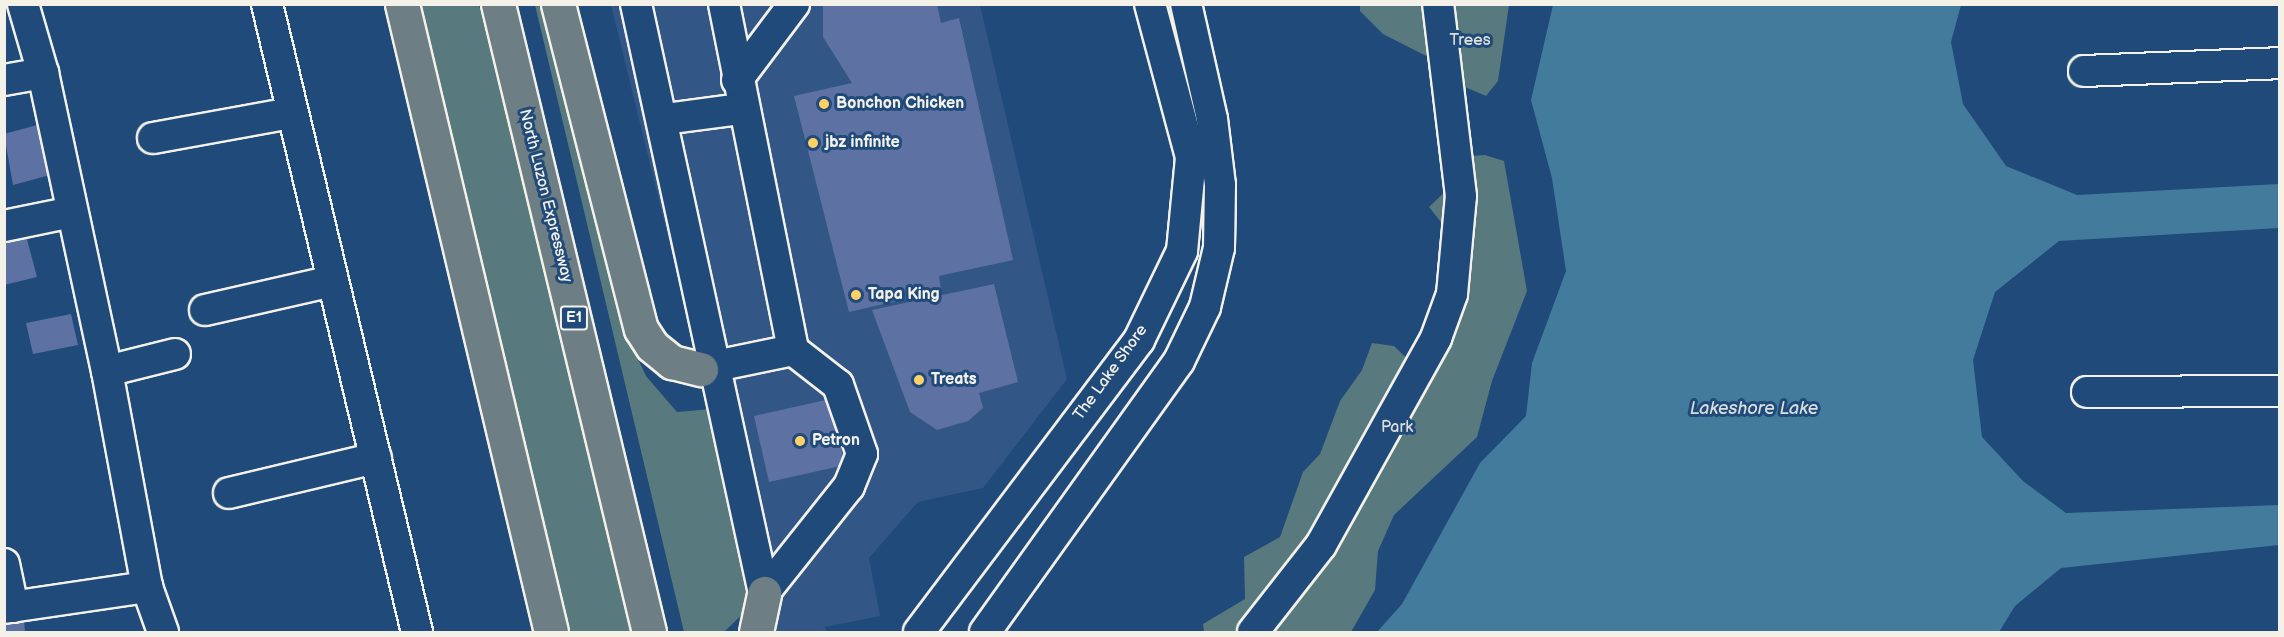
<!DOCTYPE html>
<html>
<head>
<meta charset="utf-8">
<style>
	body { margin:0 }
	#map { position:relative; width:2284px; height:637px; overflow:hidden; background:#1f4a7a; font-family:"Balsamiq Sans",sans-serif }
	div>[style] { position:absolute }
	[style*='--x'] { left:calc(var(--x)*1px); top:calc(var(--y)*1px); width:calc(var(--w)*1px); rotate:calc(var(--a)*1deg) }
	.built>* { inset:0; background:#325686 }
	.green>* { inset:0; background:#58797e }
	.water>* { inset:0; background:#437b9d }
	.building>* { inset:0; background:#5d72a3 }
	.roads { filter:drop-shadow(2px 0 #f4f1e8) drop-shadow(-2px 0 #f4f1e8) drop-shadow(0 2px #f4f1e8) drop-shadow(0 -2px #f4f1e8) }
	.minor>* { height:30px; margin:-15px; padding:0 15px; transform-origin:15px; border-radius:15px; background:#1f4a7a }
	.highway>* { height:33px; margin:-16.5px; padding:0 16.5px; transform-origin:16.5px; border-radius:16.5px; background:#6d7e84 }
	.dots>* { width:16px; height:16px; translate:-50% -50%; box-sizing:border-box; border:3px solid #1f4a7a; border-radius:50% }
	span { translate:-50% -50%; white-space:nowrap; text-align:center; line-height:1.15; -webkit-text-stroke:6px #1f4a7a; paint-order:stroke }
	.shield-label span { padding:2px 4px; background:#1f4a7a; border:2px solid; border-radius:4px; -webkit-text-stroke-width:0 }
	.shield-label { font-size:15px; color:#f4f1e8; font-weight:700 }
	.park-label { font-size:16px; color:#dddfd8 }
	.poi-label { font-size:16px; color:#f4f1e8; font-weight:700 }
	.left { translate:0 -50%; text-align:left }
	.street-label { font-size:16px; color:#f4f1e8 }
	.water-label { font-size:18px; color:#d9dfdd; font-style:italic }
	.frame { position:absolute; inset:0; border:6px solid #f4f1e8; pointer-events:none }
</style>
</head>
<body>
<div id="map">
	<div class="built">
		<div style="clip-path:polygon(611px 5px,980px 5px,1067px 379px,983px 488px,918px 502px,869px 558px,880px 616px,825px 627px,827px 632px,765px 632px)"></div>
	</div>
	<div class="green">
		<div style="clip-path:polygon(1360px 4px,1509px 5px,1498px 81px,1486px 96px,1458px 84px,1442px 64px,1383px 34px,1360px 11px)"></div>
		<div style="clip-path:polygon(416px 5px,479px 5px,634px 632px,568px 632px)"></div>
		<div style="clip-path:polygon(535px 5px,549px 5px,626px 333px,646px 376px,677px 412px,711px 409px,757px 600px,724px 632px,684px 632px)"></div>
		<div style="clip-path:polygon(1485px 155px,1504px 161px,1527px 291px,1492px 381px,1477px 437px,1394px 515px,1378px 551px,1375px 590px,1351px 632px,1204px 632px,1203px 624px,1245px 599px,1244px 557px,1280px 537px,1303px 472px,1320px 454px,1340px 401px,1362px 370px,1372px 343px,1394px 346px,1419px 370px,1452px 236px,1429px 207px,1455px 182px,1461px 157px)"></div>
	</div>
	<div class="water">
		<div style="clip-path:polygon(1553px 5px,1961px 5px,1951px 42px,1963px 104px,2006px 166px,2077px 195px,2279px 184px,2279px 228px,2059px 241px,1995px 292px,1973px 360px,1982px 437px,2023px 481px,2066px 513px,2279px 505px,2279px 545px,2061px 568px,2015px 606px,1999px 632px,1377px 632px,1402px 604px,1480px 463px,1526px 416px,1532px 363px,1566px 271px,1552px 178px,1531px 100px)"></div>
	</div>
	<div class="building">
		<div style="clip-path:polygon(823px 4px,937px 4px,941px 23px,959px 18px,1013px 260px,939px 276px,941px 291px,849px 312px,794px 96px,852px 83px,823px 37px)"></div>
		<div style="clip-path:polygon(37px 125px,50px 175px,13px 185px,4px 134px)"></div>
		<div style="clip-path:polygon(24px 228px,37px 277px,4px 285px,4px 233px)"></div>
		<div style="clip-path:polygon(994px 284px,1018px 382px,979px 393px,983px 408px,968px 421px,937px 430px,910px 412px,872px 310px)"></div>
		<div style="clip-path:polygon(71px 314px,78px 345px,33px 354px,26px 323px)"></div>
		<div style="clip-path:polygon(830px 399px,845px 465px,769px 482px,754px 416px)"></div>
		<div style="clip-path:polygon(23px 608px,25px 632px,4px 632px,4px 609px)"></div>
	</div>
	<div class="roads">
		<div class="minor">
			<div style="--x:23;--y:4;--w:72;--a:73.8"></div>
			<div style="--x:43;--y:73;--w:305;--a:77.9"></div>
			<div style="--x:107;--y:371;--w:220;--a:79.5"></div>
			<div style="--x:147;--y:587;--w:48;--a:70.4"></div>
			<div style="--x:267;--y:4;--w:646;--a:76.57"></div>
			<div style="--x:636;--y:4;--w:603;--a:77.74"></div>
			<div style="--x:724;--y:4;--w:353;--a:78.7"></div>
			<div style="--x:793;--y:350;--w:57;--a:37.9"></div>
			<div style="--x:838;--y:385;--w:73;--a:70.8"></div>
			<div style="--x:862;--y:454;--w:35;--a:112"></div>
			<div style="--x:849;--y:486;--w:137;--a:128.5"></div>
			<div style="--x:2084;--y:71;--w:196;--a:-2.3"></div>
			<div style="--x:4;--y:80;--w:40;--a:-10"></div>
			<div style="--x:737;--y:80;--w:95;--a:-53.1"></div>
			<div style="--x:665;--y:119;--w:77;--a:-7.5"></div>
			<div style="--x:153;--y:138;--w:139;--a:-10.3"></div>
			<div style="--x:4;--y:226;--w:69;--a:-11.6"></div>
			<div style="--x:205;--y:310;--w:131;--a:-12.8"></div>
			<div style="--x:701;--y:369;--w:94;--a:-11.7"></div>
			<div style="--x:107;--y:371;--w:70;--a:-14"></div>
			<div style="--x:2087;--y:392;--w:193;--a:-0.3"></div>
			<div style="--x:229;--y:493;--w:151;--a:-13.4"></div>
			<div style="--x:4;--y:564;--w:44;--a:78.2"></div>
			<div style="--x:4;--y:608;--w:145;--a:-8.4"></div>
			<div style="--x:919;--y:632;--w:366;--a:-53"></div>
			<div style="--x:1139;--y:340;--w:99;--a:-64.2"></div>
			<div style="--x:1182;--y:251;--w:94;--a:-84.5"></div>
			<div style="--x:1191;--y:157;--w:158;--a:-105"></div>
			<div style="--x:985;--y:632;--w:333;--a:-54.4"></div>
			<div style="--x:1179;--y:361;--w:60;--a:-64.3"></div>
			<div style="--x:1205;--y:307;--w:61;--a:-76.7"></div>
			<div style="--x:1219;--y:248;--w:63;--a:-89.1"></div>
			<div style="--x:1220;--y:185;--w:66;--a:-96.9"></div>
			<div style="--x:1212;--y:119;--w:118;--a:-102.7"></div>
			<div style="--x:1253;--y:632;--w:110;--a:-52"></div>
			<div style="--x:1321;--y:545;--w:237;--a:-60.9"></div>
			<div style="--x:1436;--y:338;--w:47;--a:-70"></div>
			<div style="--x:1452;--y:294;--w:98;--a:-84.8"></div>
			<div style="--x:1461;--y:196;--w:193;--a:-96.8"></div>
		</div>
		<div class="highway">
			<div style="--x:402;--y:4;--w:645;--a:76.65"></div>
			<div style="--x:498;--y:4;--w:646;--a:76.48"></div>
			<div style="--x:558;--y:4;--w:335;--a:75.7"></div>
			<div style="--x:641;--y:329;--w:20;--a:57"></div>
			<div style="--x:652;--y:346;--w:26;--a:39"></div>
			<div style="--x:672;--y:362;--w:30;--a:14"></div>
			<div style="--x:756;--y:632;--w:40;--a:-78"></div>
		</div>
	</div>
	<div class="dots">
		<div style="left:824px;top:104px;background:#ffd166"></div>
		<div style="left:813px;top:143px;background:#ffd166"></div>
		<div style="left:856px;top:295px;background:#ffd166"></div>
		<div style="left:919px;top:380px;background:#ffd166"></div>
		<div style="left:800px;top:441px;background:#ffd166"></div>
	</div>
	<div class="shield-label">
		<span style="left:574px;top:318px">E1</span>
	</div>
	<div class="park-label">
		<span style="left:1470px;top:41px">Trees</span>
		<span style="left:1397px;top:428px">Park</span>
	</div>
	<div class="poi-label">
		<span class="left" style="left:836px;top:104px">Bonchon Chicken</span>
		<span class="left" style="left:825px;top:143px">jbz infinite</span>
		<span class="left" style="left:868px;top:295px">Tapa King</span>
		<span class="left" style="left:931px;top:380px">Treats</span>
		<span class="left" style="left:812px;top:441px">Petron</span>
	</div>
	<div class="street-label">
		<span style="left:545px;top:196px;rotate:76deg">North Luzon Expressway</span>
		<span style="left:1111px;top:373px;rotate:-54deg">The Lake Shore</span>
	</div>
	<div class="water-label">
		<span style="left:1754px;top:409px">Lakeshore Lake</span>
	</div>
	<div class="frame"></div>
</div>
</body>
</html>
